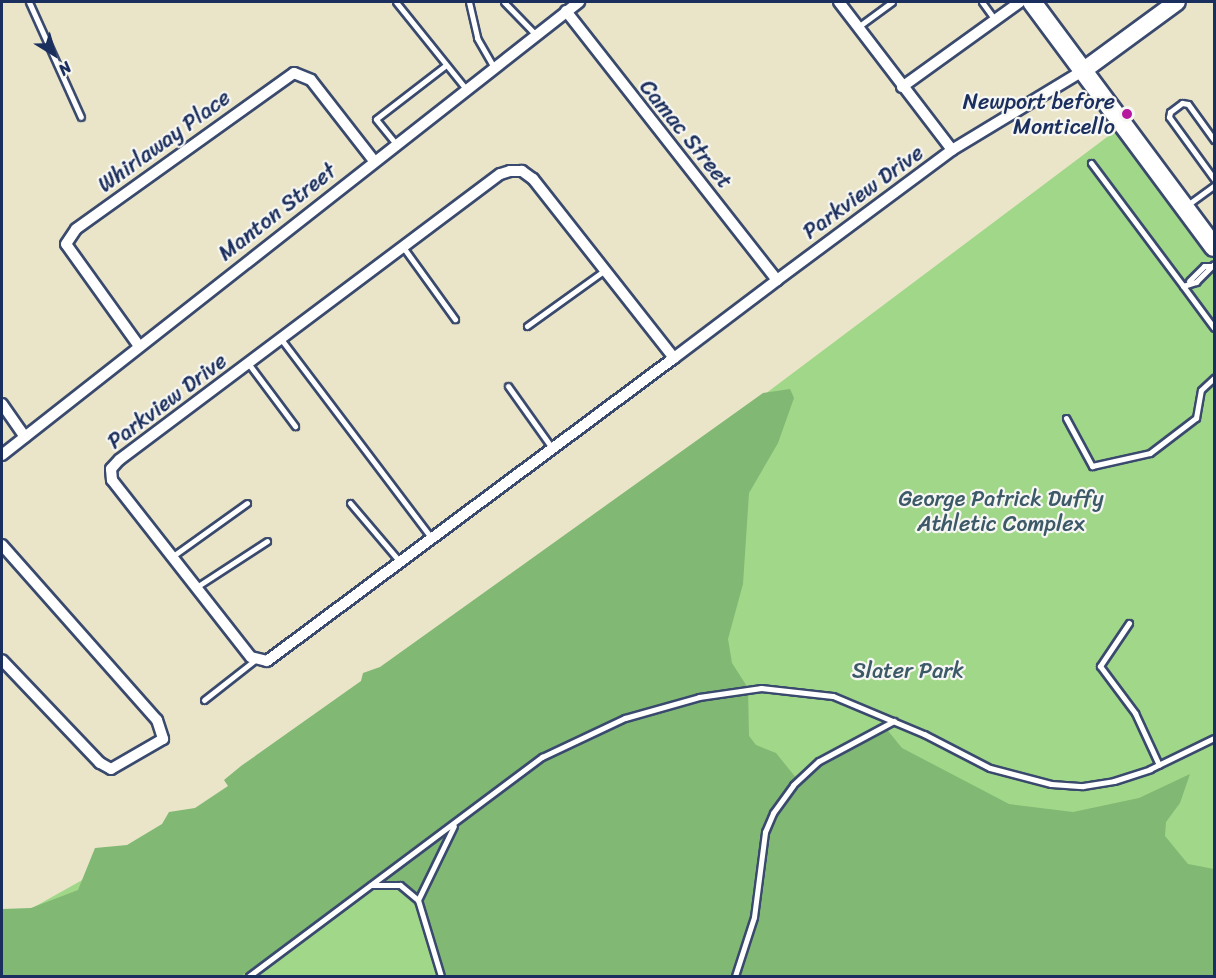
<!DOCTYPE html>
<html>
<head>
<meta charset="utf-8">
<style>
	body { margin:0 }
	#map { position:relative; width:1216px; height:978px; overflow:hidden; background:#eae5c9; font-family:Sriracha,sans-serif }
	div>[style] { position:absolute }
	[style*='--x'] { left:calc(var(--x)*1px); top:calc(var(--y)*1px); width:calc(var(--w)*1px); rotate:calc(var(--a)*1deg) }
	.green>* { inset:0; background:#a1d788 }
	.forest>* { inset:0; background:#80b874 }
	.roads { filter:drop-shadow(2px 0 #3a4a6e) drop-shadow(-2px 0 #3a4a6e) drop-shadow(0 2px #3a4a6e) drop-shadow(0 -2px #3a4a6e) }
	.lane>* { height:5px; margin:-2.5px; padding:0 2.5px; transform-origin:2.5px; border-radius:2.5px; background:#fff }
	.street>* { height:10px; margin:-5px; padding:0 5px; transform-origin:5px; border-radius:5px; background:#fff }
	.secondary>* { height:16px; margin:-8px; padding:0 8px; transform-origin:8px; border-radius:8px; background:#fff }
	.primary>* { height:18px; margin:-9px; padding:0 9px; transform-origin:9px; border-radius:9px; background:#fff }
	.dots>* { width:16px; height:16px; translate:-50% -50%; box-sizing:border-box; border:3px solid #f6f6f2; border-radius:50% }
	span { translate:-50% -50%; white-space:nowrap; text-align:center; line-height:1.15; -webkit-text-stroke:4.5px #f6f6f2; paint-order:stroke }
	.poi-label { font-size:22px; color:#1b2f5e }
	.right { translate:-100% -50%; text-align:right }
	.street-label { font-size:22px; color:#1b2f5e }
	.park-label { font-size:22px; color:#3c5968 }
	.frame { position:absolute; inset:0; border:3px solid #1b2f5e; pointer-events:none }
	.north { position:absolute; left:24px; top:24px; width:60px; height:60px; -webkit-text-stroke:4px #f6f6f2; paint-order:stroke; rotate:143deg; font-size:16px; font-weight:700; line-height:24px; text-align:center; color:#1b2f5e }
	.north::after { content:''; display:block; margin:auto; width:21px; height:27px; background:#1b2f5e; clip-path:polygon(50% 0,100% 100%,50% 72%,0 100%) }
</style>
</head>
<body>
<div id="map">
	<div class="green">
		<div style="clip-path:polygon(1123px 125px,1214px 250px,1214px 976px,2px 976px,2px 925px,225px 800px)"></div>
	</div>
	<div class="forest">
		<div style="clip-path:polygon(790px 389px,794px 398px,778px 443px,749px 493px,743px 584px,728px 639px,732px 663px,748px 688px,749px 736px,756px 745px,776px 753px,797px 779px,811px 766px,884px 726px,902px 748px,1009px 804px,1073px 812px,1139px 798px,1190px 774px,1180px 803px,1166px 822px,1165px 836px,1188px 864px,1214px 869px,1214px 976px,438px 976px,417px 896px,401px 887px,375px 881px,241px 976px,2px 976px,2px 909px,31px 908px,78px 890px,95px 848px,127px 845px,162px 824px,169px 812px,195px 808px,228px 786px,224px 780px,241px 766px,361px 681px,363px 673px,380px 667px,763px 393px)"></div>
	</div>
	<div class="roads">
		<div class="lane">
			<div style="--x:29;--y:2;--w:126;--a:65.7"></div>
			<div style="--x:396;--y:2;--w:112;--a:51.2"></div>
			<div style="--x:469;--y:2;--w:37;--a:77"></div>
			<div style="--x:477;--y:38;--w:34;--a:60"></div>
			<div style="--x:504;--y:2;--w:46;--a:45.9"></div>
			<div style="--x:982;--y:2;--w:22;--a:54"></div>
			<div style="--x:858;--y:27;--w:42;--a:-36.3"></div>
			<div style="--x:1214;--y:140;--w:44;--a:-125.8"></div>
			<div style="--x:1188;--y:104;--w:6;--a:-171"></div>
			<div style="--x:1182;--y:103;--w:15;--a:143"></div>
			<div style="--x:1170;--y:112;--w:5;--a:101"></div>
			<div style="--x:1169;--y:117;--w:77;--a:54"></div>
			<div style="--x:396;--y:144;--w:32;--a:-129"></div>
			<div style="--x:376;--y:119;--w:88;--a:-37.6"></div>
			<div style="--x:1091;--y:163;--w:154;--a:53.2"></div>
			<div style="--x:1183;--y:286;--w:14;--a:-17"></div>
			<div style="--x:1196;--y:282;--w:25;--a:-45"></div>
			<div style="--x:1186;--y:206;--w:34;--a:-36"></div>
			<div style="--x:403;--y:247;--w:89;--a:54.2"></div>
			<div style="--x:1189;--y:281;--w:21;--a:-45"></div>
			<div style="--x:1204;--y:266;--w:7;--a:0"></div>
			<div style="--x:1183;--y:286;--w:52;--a:53.6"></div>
			<div style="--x:527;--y:326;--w:96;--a:-35.7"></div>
			<div style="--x:281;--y:339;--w:251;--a:52.9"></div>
			<div style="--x:248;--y:363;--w:79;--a:53.3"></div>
			<div style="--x:508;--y:386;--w:76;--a:54.6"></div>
			<div style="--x:1066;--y:418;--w:55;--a:61.6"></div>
			<div style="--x:1092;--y:466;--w:59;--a:-12.6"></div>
			<div style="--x:1150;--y:453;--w:58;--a:-37.3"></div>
			<div style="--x:1196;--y:418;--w:28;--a:-80"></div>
			<div style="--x:1201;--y:390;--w:18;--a:-43"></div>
			<div style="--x:350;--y:503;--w:77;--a:49.7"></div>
			<div style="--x:173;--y:556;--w:91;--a:-35.6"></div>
			<div style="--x:195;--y:588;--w:86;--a:-33.1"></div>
			<div style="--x:1129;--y:623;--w:52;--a:124"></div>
			<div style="--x:1100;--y:666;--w:59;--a:53.3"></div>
			<div style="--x:1135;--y:713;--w:57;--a:65.2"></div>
			<div style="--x:204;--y:700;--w:65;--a:-38.1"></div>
			<div style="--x:371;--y:885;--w:29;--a:0"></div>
			<div style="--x:400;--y:885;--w:23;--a:40"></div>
			<div style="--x:418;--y:900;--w:79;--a:73.2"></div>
			<div style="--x:418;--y:900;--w:82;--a:-64.1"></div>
			<div style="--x:249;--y:976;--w:366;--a:-36.8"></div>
			<div style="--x:542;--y:757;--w:92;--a:-25.2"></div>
			<div style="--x:625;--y:718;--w:77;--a:-15.8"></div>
			<div style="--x:699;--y:697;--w:63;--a:-8.3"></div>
			<div style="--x:761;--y:688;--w:72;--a:6.3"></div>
			<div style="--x:833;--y:696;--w:99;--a:22.7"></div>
			<div style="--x:924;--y:734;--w:74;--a:27.3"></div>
			<div style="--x:990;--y:768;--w:63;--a:14.7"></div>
			<div style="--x:1051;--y:784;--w:32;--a:4"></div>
			<div style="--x:1083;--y:786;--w:31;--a:-9"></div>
			<div style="--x:1114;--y:781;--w:38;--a:-18"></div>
			<div style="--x:1150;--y:769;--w:71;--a:-25.8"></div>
			<div style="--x:735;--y:976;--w:62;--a:-72.1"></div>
			<div style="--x:754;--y:917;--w:86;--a:-82.6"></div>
			<div style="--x:765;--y:832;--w:21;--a:-67"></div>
			<div style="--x:773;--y:813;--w:34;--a:-54"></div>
			<div style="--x:793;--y:785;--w:35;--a:-43"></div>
			<div style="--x:819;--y:761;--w:85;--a:-28.1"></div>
		</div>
		<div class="street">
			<div style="--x:839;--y:2;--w:186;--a:52.6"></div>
			<div style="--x:566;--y:11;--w:342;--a:51.9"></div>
			<div style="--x:902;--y:87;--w:145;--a:-35.8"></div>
			<div style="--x:139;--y:346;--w:125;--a:-125.6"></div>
			<div style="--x:66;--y:244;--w:18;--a:-56"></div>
			<div style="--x:76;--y:229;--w:268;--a:-35.6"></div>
			<div style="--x:294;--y:73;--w:18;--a:22"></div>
			<div style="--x:311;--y:80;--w:103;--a:52.1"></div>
			<div style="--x:674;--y:358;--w:228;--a:-128.2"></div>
			<div style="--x:533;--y:179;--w:14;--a:-144"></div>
			<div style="--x:522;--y:171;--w:12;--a:180"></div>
			<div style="--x:510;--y:171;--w:10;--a:163"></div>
			<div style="--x:500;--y:174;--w:476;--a:143.1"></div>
			<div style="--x:119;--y:460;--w:12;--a:132"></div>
			<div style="--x:111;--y:469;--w:11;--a:85"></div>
			<div style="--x:112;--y:480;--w:225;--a:51.9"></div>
			<div style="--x:251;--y:657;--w:16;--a:14"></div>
			<div style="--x:267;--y:661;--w:507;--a:-36.67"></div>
			<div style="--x:674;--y:358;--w:129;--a:-37.1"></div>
			<div style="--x:777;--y:280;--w:218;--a:-36.6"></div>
			<div style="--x:952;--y:150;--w:154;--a:-31.2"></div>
			<div style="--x:2;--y:404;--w:40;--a:55.1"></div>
			<div style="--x:2;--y:455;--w:734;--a:-38.14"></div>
			<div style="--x:2;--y:545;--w:234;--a:48.5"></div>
			<div style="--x:157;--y:720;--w:20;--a:72"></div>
			<div style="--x:163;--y:739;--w:60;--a:150"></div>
			<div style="--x:111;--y:769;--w:13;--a:-151"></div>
			<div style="--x:100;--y:763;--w:142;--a:-133.6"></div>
		</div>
		<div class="secondary">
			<div style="--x:1084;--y:70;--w:115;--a:-36.2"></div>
		</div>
		<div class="primary">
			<div style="--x:1032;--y:2;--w:305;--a:53.4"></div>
		</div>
	</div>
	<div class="dots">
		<div style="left:1127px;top:114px;background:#b5179e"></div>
	</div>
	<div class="poi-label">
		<span class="right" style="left:1115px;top:114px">Newport before<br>Monticello</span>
	</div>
	<div class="street-label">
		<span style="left:686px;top:134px;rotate:51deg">Camac Street</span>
		<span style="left:164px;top:141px;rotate:-36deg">Whirlaway Place</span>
		<span style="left:863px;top:192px;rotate:-36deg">Parkview Drive</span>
		<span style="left:277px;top:212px;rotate:-38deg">Manton Street</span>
		<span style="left:167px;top:401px;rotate:-37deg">Parkview Drive</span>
	</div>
	<div class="park-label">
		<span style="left:1001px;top:511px">George Patrick Duffy<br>Athletic Complex</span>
		<span style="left:908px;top:671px">Slater Park</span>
	</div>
	<div class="frame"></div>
	<div class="north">N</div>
</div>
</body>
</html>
